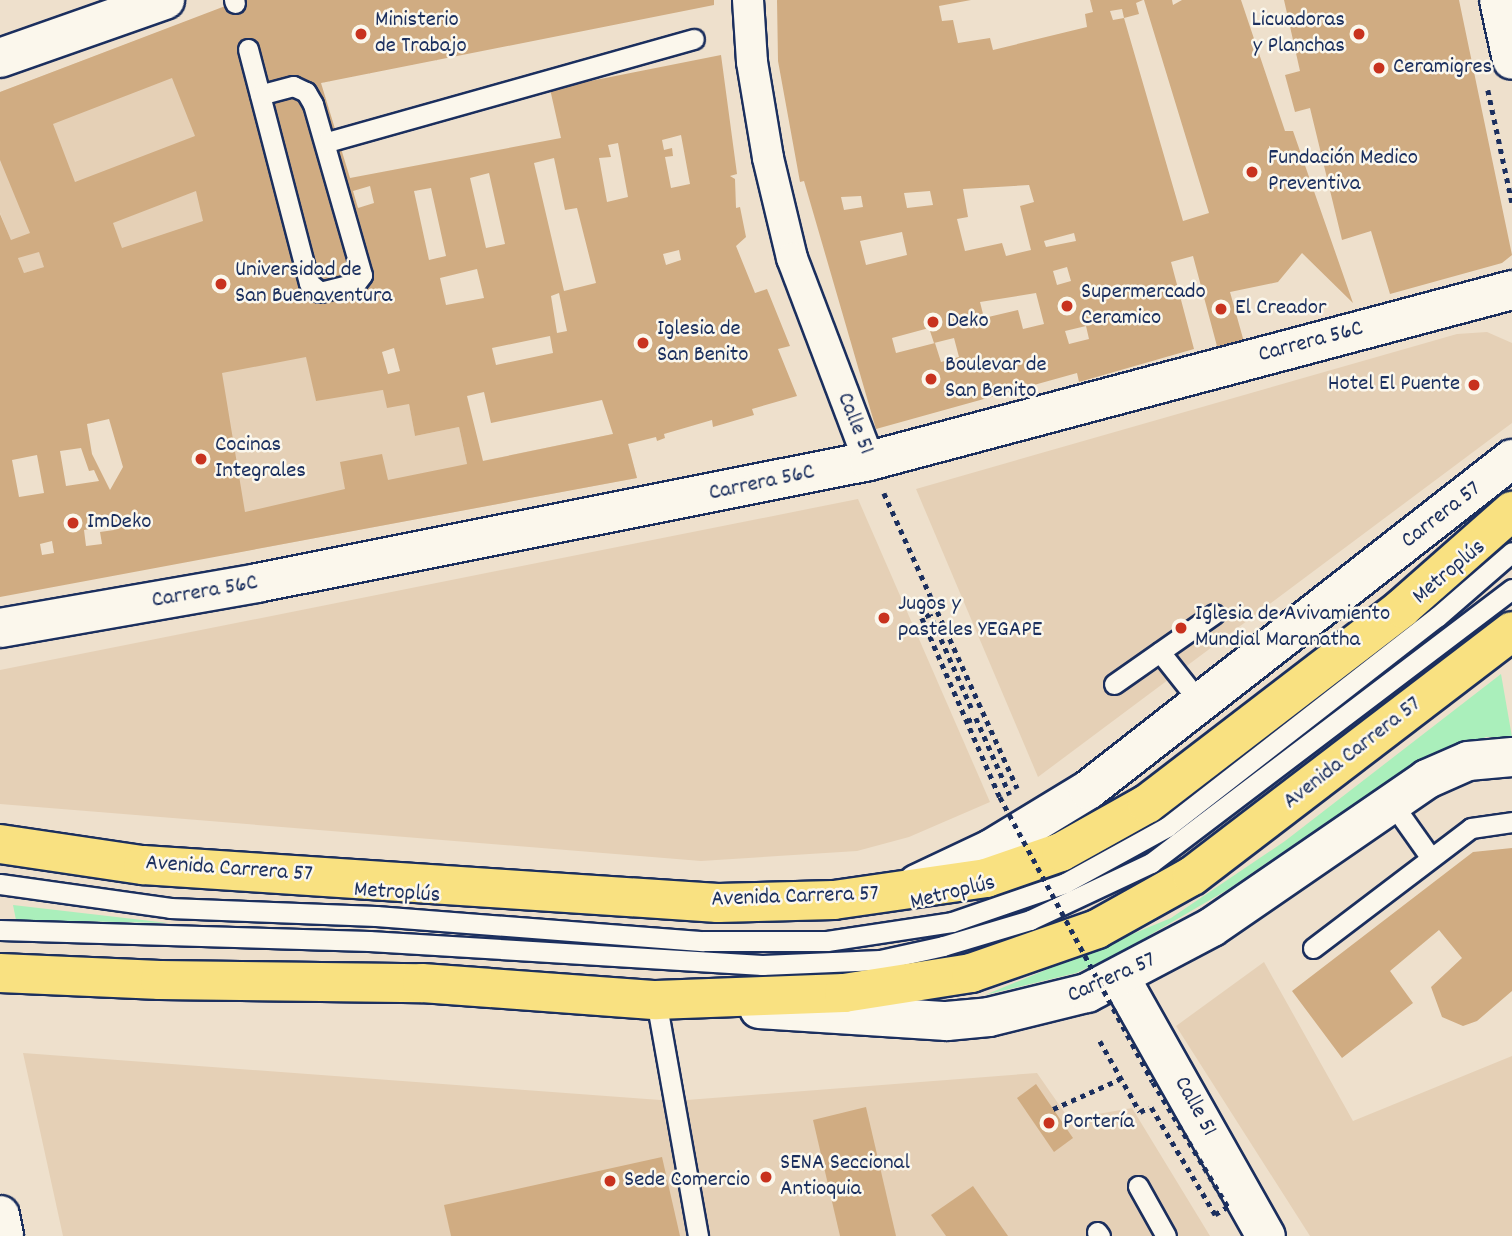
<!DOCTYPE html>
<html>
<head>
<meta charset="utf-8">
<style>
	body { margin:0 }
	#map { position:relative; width:1512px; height:1236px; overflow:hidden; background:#eee0cc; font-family:Dekko,sans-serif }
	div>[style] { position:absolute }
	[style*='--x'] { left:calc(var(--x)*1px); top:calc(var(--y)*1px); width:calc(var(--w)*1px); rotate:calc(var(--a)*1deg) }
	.built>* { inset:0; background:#e5d0b6 }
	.green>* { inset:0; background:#aaefbb }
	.building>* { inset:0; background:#d0ac82 }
	.path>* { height:4.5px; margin-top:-2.25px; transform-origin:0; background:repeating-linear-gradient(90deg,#1b2f5e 0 5px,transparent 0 10px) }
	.roads { filter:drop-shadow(2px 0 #1b2f5e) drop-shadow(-2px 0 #1b2f5e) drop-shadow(0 2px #1b2f5e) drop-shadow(0 -2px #1b2f5e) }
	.service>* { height:19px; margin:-9.5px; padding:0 9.5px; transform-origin:9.5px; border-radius:9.5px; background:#fbf7ec }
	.pedestrian>* { height:30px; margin:-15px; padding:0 15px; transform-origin:15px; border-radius:15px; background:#fbf7ec }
	.minor>* { height:38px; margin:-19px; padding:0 19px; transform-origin:19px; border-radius:19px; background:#fbf7ec }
	.tertiary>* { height:38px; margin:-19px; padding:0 19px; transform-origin:19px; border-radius:19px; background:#fbf7ec }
	.primary>* { height:38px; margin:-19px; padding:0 19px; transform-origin:19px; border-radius:19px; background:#f9e181 }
	.path-bridge>* { height:4.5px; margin-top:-2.25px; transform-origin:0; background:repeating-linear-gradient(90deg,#1b2f5e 0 5px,transparent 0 10px) }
	.dots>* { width:19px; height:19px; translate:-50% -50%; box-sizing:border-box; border:4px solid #fbf7ec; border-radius:50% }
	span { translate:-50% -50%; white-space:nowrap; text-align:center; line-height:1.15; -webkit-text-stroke:5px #fbf7ec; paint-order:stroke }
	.poi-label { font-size:23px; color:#1b2f5e }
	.left { translate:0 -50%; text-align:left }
	.right { translate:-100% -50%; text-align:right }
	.street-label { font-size:23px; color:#1b2f5e }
</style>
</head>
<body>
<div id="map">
	<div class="built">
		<div style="clip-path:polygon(235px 3px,316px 400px,383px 390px,409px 404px,415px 436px,459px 427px,467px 464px,613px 434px,616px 447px,628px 444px,637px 478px,224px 555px,216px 515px,44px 267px,24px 273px,0 213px,0 92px)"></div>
		<div style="clip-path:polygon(1487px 332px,1512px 343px,1512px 423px,1038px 777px,916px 489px,1457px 334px)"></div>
		<div style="clip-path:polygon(858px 499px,990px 802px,909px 837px,857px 851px,701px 861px,0 804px,0 670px)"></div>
		<div style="clip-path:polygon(1264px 962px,1353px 1121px,1512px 1056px,1512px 1236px,1310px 1236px,1176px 1026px)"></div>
		<div style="clip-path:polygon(23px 1053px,674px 1101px,1037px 1073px,1069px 1119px,1132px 1108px,1210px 1236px,63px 1236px)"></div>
	</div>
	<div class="green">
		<div style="clip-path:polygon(1501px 674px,1512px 737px,1486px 737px,1381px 785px,1227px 890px,1119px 953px,1076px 973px,985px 995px,1171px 918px,1285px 841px)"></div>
		<div style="clip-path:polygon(13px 905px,168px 923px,16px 920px)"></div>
	</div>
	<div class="building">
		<div style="clip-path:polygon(evenodd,241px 0,714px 0,714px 5px,321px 83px,350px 178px,561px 138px,550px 89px,721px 55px,737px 174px,730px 176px,735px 179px,736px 208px,740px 207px,746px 237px,736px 246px,755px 293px,767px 289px,790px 346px,778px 349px,797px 396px,752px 409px,754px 415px,713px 427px,712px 420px,664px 434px,665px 438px,657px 441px,656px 437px,628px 444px,637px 478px,0 597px,0 214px,11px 240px,30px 233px,0 160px,0 92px,241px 0,172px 78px,195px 136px,75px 182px,53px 124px,172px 78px,241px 0,681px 135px,690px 184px,671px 188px,665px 157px,673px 156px,672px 148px,664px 150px,662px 140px,681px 135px,241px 0,618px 143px,628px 197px,607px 202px,599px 158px,611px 157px,608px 145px,618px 143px,241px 0,554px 158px,565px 210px,577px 208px,596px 283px,564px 291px,534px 163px,554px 158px,241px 0,489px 173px,505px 244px,486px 248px,470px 178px,489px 173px,241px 0,370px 186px,374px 203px,358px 208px,353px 191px,370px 186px,241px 0,431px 188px,446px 256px,429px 260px,414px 191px,431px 188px,241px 0,196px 191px,203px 221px,122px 248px,113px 223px,196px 191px,241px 0,679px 250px,681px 260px,666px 265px,663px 254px,679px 250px,241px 0,39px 252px,44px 267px,24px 273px,18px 258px,39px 252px,241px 0,477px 269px,484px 298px,446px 305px,440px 278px,477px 269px,241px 0,559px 293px,567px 331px,557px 333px,551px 296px,559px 293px,241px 0,550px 336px,553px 353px,496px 365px,492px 348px,550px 336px,241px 0,394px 348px,400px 371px,388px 374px,382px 352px,394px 348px,241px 0,306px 357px,316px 401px,383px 390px,387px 408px,409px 404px,415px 436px,459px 427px,467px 464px,388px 480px,382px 454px,340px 462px,345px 489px,245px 512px,222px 373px,306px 357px,241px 0,484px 392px,491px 423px,602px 400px,613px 434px,483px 461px,467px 396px,484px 392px,241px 0,109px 419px,123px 467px,110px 490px,92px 454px,87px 424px,109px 419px,241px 0,81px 448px,89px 471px,94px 470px,99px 481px,66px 486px,60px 451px,81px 448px,241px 0,37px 455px,44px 493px,19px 497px,12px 460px,37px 455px,241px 0,111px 515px,114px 530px,100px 532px,102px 544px,86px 546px,84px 530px,99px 527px,97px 518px,111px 515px,241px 0,52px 541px,54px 553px,42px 555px,40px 544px,52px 541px)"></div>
		<div style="clip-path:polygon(evenodd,777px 0,971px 0,939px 6px,942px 21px,953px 20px,958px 43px,990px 38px,993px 50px,1087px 27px,1085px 14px,1093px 12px,1090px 0,1143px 0,1136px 3px,1139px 14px,1124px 18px,1122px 9px,1110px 11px,1113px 20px,1124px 18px,1183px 221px,1209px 213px,1144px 0,1172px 0,1173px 5px,1182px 0,1241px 0,1285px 131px,1293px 131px,1353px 303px,1302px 253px,1278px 282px,1230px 292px,1244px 342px,1218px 350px,1193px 256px,1171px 262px,1194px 349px,1079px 382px,1077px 373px,876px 429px,804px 181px,800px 182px,778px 61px,777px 0,1029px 185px,1034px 202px,1020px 206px,1031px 250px,1006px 256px,1002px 243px,965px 251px,957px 219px,968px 217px,963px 189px,1029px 185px,777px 0,930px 191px,933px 205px,907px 208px,904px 193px,930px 191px,777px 0,861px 196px,863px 207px,844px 210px,841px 197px,861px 196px,777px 0,902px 232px,907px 255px,866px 265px,860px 241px,902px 232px,777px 0,1074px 233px,1076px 241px,1046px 247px,1044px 241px,1074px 233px,777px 0,1067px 267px,1071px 281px,1057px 285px,1053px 271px,1067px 267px,777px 0,1036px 293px,1044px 324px,1023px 329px,1018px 310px,984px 318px,980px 302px,1036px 293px,777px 0,1086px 326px,1089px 339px,1069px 344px,1065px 331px,1086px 326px,777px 0,929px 328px,934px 343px,954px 338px,959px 357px,941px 362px,935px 343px,896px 353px,892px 338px,929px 328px)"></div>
		<div style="clip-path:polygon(1284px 0,1459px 0,1512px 255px,1502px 263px,1390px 294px,1371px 231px,1342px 240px,1310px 108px,1295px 112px,1285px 75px,1300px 71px)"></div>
		<div style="clip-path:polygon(1512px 848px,1512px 991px,1477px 1021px,1463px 1026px,1442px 1017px,1431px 987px,1462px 958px,1439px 930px,1390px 971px,1413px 1003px,1342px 1058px,1292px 991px,1473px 852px)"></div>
		<div style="clip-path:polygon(1036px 1084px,1073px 1138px,1054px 1152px,1017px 1098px)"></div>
		<div style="clip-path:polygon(866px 1107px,896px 1236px,840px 1236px,813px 1120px)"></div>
		<div style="clip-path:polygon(662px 1157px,680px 1236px,451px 1236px,444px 1205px)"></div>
		<div style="clip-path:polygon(973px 1186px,1008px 1236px,946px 1236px,931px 1215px)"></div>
	</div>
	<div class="path">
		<div style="--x:1488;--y:90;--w:115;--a:77.9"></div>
		<div style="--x:884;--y:493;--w:324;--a:65.7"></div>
		<div style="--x:967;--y:721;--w:9;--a:-18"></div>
		<div style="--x:976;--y:718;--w:84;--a:66.2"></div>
		<div style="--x:1100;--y:1041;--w:81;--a:60.6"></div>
		<div style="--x:1140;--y:1112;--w:10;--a:-29"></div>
		<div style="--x:1053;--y:1109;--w:73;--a:-24.1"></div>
	</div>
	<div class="roads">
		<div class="service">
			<div style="--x:234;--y:0;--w:3;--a:72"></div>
			<div style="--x:248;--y:49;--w:242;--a:75.4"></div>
			<div style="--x:309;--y:283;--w:14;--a:39"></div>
			<div style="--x:320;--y:292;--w:37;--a:-14"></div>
			<div style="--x:356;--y:283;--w:10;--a:-53"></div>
			<div style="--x:362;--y:275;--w:178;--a:-106"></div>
			<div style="--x:313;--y:104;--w:14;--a:-120"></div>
			<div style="--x:306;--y:92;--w:14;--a:-155"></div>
			<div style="--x:293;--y:86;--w:34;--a:165"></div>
			<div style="--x:327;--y:142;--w:381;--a:-15.7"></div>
			<div style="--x:1160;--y:652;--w:68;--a:51.6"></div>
			<div style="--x:1114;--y:684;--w:122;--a:-35"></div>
			<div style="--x:1392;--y:803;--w:67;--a:54.7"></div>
			<div style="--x:0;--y:884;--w:172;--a:8"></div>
			<div style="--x:170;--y:908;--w:206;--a:2.2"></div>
			<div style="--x:376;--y:916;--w:328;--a:4.4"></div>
			<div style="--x:703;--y:941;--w:124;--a:0"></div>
			<div style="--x:827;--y:941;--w:126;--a:-8.6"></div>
			<div style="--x:952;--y:922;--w:120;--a:-19"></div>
			<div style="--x:1065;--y:883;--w:116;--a:-28.8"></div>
			<div style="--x:1167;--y:827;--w:342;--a:-37.9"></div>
			<div style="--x:1437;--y:617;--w:99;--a:-40.9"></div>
			<div style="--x:0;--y:930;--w:369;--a:1.7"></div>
			<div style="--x:369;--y:941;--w:394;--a:3.5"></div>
			<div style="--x:762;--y:965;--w:118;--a:-2.4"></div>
			<div style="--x:880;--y:960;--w:65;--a:-12.5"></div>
			<div style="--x:943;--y:946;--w:91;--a:-16.6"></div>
			<div style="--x:1030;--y:920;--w:134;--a:-25.2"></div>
			<div style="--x:1151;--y:863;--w:453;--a:-37.2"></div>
			<div style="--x:1313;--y:948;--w:198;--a:-37.2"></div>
			<div style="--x:1471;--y:828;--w:41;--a:-8.3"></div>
			<div style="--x:656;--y:1000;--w:240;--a:79.9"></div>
			<div style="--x:1138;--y:1186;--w:57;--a:60.8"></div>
			<div style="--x:1097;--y:1232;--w:5;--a:53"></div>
		</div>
		<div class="pedestrian">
			<div style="--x:748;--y:0;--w:62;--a:86.3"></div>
			<div style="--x:752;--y:62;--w:97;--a:80.5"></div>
			<div style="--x:768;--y:158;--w:103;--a:76.5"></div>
			<div style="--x:792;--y:258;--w:217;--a:69.2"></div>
		</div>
		<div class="minor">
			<div style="--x:0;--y:58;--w:175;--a:-19.4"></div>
			<div style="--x:1121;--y:979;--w:295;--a:60.6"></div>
		</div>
		<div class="tertiary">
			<div style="--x:1499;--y:0;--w:61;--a:77.8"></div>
			<div style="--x:0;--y:628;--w:261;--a:-9.9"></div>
			<div style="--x:257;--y:583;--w:624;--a:-11.27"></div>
			<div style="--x:869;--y:461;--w:665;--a:-14.89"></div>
			<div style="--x:917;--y:884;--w:82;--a:-25.3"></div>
			<div style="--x:991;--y:849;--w:114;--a:-31.3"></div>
			<div style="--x:1088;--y:790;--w:538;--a:-37.98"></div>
			<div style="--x:759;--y:1009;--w:188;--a:3.7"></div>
			<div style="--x:947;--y:1021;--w:42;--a:-5.4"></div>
			<div style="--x:989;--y:1017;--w:101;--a:-13.8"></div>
			<div style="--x:1087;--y:993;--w:141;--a:-27.8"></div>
			<div style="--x:1212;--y:927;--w:261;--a:-34.5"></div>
			<div style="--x:1427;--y:779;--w:45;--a:-23.7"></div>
			<div style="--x:1468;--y:761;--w:44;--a:-5.2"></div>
			<div style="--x:0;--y:1215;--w:21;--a:79"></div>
		</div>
		<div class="primary">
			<div style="--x:0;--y:844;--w:145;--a:8.4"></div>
			<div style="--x:143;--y:865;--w:576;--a:3.78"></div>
			<div style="--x:718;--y:903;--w:116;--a:-1.5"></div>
			<div style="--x:834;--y:900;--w:154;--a:-8.2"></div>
			<div style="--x:986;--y:878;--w:79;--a:-19.1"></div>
			<div style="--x:1061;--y:852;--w:98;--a:-29.2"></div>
			<div style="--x:1147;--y:804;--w:322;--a:-37.5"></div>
			<div style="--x:1402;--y:608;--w:147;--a:-41.4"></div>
			<div style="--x:0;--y:973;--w:160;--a:2.5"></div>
			<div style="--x:160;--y:980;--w:262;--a:0.7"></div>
			<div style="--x:422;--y:983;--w:235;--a:4.2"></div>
			<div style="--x:656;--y:1000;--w:188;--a:-2.1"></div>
			<div style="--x:844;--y:993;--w:129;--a:-8.9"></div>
			<div style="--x:971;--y:973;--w:133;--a:-19.2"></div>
			<div style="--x:1097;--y:929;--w:109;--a:-29.2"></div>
			<div style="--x:1192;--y:876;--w:403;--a:-37.4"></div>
		</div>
	</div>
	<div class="path-bridge">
		<div style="--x:971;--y:708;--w:102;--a:-113.8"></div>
		<div style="--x:930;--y:615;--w:9;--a:159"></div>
		<div style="--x:922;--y:618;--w:195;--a:66.5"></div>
		<div style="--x:1000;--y:797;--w:323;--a:61.8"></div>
		<div style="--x:1153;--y:1082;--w:146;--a:59"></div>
		<div style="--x:1228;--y:1207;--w:15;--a:148"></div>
		<div style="--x:1215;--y:1215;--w:127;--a:-120.8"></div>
	</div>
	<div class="dots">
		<div style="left:361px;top:34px;background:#c8321e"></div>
		<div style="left:1359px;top:34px;background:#c8321e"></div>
		<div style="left:1379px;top:68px;background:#c8321e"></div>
		<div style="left:1252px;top:172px;background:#c8321e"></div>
		<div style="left:221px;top:284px;background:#c8321e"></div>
		<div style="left:1067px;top:306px;background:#c8321e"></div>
		<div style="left:1221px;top:309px;background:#c8321e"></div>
		<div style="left:933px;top:322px;background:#c8321e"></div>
		<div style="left:643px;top:343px;background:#c8321e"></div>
		<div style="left:931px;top:379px;background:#c8321e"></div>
		<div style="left:1474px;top:385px;background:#c8321e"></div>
		<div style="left:201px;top:459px;background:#c8321e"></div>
		<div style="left:73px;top:523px;background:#c8321e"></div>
		<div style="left:884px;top:618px;background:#c8321e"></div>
		<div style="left:1181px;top:628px;background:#c8321e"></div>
		<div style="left:1049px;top:1123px;background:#c8321e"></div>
		<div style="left:766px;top:1177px;background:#c8321e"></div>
		<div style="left:610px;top:1181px;background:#c8321e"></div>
	</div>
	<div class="poi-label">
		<span class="left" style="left:375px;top:34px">Ministerio<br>de Trabajo</span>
		<span class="right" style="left:1345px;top:34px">Licuadoras<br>y Planchas</span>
		<span class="left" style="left:1393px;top:68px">Ceramigres</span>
		<span class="left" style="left:1268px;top:172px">Fundación Medico<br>Preventiva</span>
		<span class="left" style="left:235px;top:284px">Universidad de<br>San Buenaventura</span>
		<span class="left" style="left:1081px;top:306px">Supermercado<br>Ceramico</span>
		<span class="left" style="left:1235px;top:309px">El Creador</span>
		<span class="left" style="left:947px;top:322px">Deko</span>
		<span class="left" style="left:657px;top:343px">Iglesia de<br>San Benito</span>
		<span class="left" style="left:945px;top:379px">Boulevar de<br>San Benito</span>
		<span class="right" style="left:1460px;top:385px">Hotel El Puente</span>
		<span class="left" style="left:215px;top:459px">Cocinas<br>Integrales</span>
		<span class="left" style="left:87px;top:523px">ImDeko</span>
		<span class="left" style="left:898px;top:618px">Jugos y<br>pasteles YEGAPE</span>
		<span class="left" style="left:1195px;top:628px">Iglesia de Avivamiento<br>Mundial Maranatha</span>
		<span class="left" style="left:1063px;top:1123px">Portería</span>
		<span class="left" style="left:780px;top:1177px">SENA Seccional<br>Antioquia</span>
		<span class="left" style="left:624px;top:1181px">Sede Comercio</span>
	</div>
	<div class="street-label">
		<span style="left:1311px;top:343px;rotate:-15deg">Carrera 56C</span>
		<span style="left:854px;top:424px;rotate:68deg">Calle 51</span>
		<span style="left:762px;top:484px;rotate:-12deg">Carrera 56C</span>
		<span style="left:1442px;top:516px;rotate:-38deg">Carrera 57</span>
		<span style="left:1450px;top:573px;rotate:-40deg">Metroplús</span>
		<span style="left:205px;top:593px;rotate:-10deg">Carrera 56C</span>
		<span style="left:1353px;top:754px;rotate:-38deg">Avenida Carrera 57</span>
		<span style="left:229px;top:870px;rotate:4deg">Avenida Carrera 57</span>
		<span style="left:397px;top:894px;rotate:4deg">Metroplús</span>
		<span style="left:953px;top:894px;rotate:-14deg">Metroplús</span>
		<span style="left:795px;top:898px;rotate:-2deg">Avenida Carrera 57</span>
		<span style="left:1112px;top:979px;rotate:-24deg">Carrera 57</span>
		<span style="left:1194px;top:1107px;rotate:61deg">Calle 51</span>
	</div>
</div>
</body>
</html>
